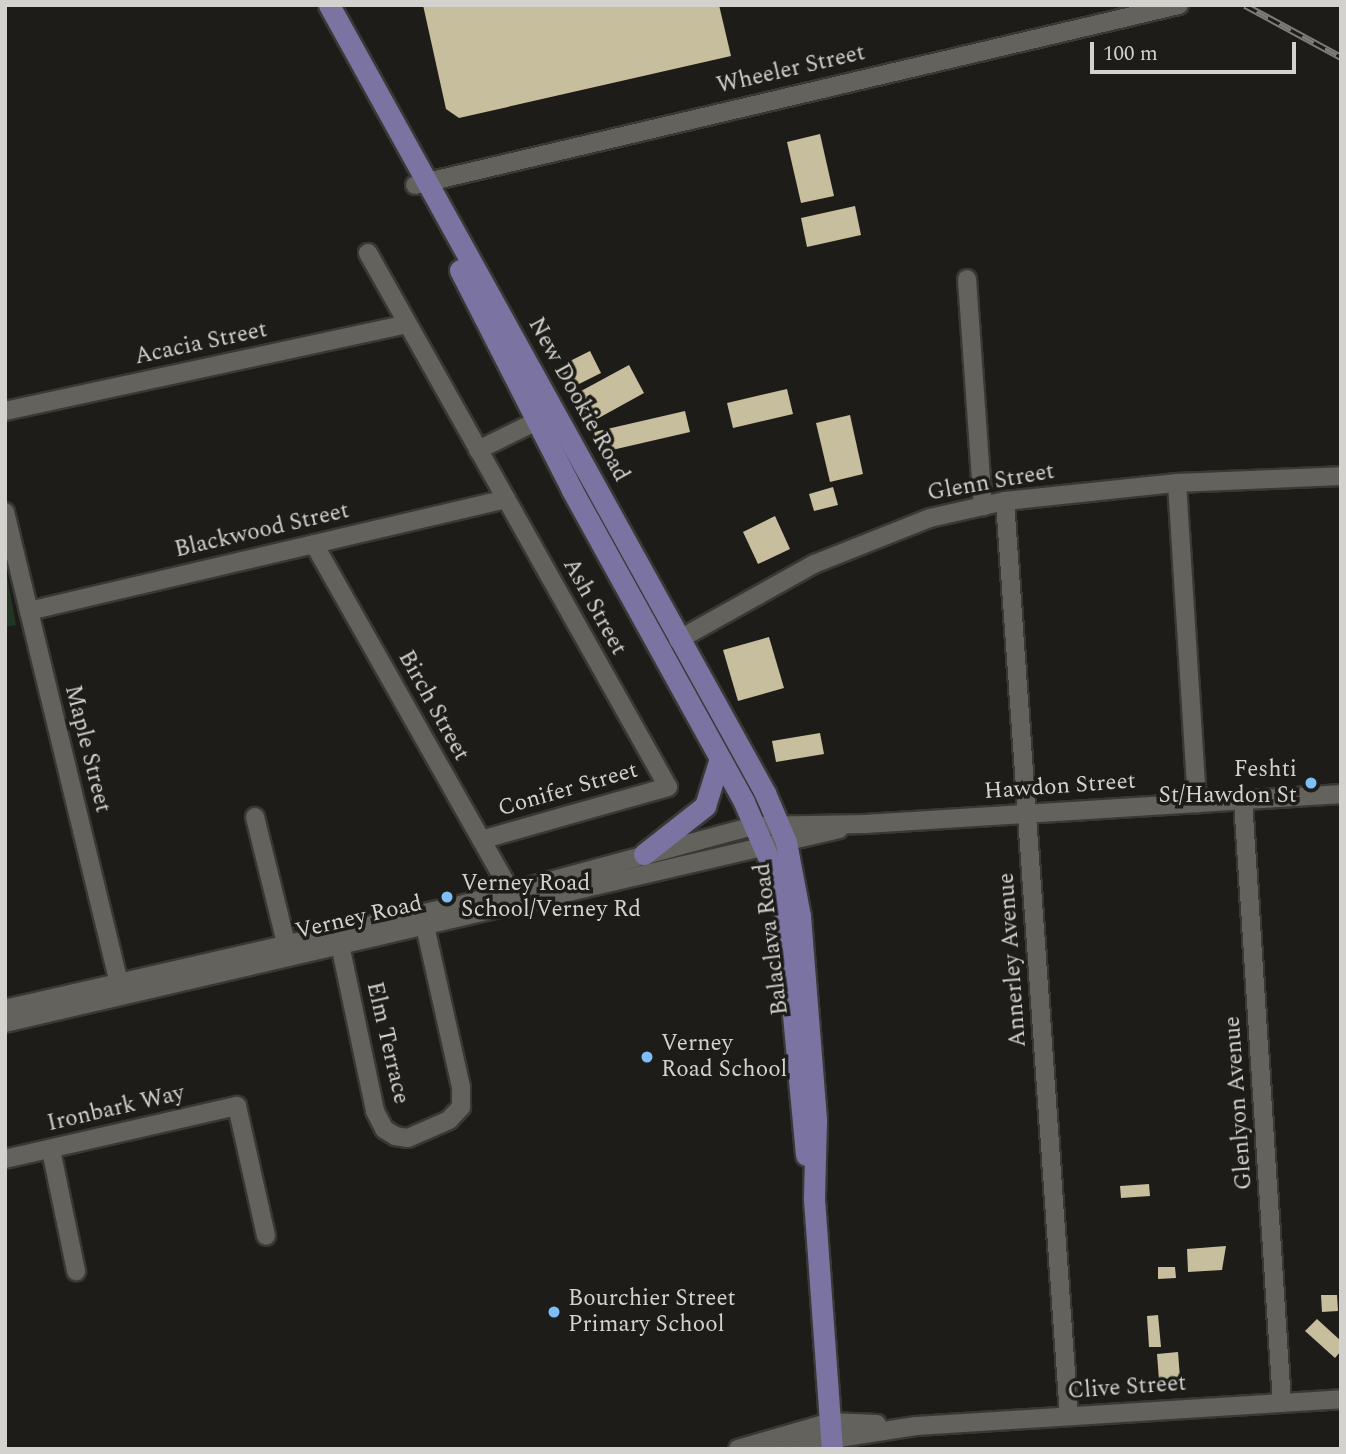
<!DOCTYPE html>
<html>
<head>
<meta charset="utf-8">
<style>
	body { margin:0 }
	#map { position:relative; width:1346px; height:1454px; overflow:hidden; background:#1e1c18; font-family:Spectral,serif }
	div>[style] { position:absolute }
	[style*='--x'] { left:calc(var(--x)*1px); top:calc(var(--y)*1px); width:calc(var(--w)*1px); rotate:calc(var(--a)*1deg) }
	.green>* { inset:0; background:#203623 }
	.building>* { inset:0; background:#c7be9d }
	.roads { filter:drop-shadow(2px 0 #393835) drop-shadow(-2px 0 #393835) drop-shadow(0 2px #393835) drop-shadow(0 -2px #393835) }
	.minor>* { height:18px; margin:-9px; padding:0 9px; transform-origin:9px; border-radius:9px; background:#64625c }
	.major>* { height:21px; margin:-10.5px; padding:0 10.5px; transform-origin:10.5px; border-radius:10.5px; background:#7b74a3 }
	.rail>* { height:7px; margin-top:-3.5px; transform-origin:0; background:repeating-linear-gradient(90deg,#1e1c18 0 13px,#7e7c79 0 26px); box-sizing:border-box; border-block:2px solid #7e7c79 }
	.dots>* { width:19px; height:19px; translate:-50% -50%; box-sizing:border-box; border:4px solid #1e1c18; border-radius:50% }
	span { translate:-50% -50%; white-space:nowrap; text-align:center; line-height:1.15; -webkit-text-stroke:7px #1e1c18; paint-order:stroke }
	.street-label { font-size:23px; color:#d3d2cf }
	.poi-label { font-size:23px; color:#d3d2cf }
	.right { translate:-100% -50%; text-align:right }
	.left { translate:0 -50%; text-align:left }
	.frame { position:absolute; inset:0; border:7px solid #d3d2cf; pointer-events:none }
	.scale { position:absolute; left:1090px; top:42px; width:206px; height:32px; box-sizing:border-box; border:4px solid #d3d2cf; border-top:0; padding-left:9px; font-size:21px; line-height:24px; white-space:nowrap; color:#d3d2cf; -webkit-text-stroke:5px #1e1c18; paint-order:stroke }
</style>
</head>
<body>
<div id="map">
	<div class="green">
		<div style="clip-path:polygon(7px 576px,16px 625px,5px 627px,5px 577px)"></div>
	</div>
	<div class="building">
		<div style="clip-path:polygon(423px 5px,719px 5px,731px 56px,459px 118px,446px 109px)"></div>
		<div style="clip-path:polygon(820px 134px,834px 196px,801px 203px,787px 142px)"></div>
		<div style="clip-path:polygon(855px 206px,861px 235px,807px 247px,801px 218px)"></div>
		<div style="clip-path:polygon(590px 351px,601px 373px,567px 390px,556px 368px)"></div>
		<div style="clip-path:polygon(629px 365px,644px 393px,586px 425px,570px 397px)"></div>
		<div style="clip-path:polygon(787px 389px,793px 414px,733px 428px,727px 403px)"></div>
		<div style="clip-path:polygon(685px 411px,690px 432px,599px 453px,594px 432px)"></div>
		<div style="clip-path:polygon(850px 415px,863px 474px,830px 482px,816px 423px)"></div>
		<div style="clip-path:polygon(833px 487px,838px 505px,814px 511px,809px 494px)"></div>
		<div style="clip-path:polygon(775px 516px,790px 549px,758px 564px,743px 532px)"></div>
		<div style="clip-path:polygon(769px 637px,784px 688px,738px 701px,723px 650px)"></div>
		<div style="clip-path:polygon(820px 733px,824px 754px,776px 762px,772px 741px)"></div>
		<div style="clip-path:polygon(1149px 1184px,1150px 1196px,1121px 1198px,1120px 1186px)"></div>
		<div style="clip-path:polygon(1226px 1246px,1222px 1270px,1188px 1272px,1187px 1249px)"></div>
		<div style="clip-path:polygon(1158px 1267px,1175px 1267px,1176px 1278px,1158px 1279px)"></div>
		<div style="clip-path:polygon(1321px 1295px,1337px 1295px,1338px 1311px,1322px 1312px)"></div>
		<div style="clip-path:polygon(1158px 1315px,1161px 1347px,1149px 1347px,1147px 1316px)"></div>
		<div style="clip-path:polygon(1317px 1319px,1341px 1341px,1341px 1351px,1335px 1358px,1305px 1331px)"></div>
		<div style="clip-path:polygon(1178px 1352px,1180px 1378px,1159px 1380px,1157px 1354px)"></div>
	</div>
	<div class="roads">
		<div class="minor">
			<div style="--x:415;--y:185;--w:785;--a:-13.26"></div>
			<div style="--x:368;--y:253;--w:612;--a:60.67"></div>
			<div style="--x:668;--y:787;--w:194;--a:164.2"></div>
			<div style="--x:967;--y:279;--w:228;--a:86"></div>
			<div style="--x:5;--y:411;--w:411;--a:-12.2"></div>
			<div style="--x:478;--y:450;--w:77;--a:-26.2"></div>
			<div style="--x:1177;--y:483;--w:321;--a:86.4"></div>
			<div style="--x:1005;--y:501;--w:917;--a:86"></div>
			<div style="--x:5;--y:512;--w:494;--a:76.4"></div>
			<div style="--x:314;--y:544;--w:399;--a:60.5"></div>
			<div style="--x:29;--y:611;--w:490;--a:-13.2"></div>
			<div style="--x:678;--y:640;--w:156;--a:-29.2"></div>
			<div style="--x:814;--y:564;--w:125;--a:-21.6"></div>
			<div style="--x:930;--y:518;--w:77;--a:-12.8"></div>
			<div style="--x:1005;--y:501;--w:173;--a:-6"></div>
			<div style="--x:1177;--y:483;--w:164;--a:-2.4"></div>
			<div style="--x:1243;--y:800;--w:604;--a:86.3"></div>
			<div style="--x:255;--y:817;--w:142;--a:76.2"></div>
			<div style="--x:338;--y:935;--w:180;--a:78.1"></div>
			<div style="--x:375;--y:1111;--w:20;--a:63"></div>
			<div style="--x:384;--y:1129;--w:13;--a:32"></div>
			<div style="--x:395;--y:1136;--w:13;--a:9"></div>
			<div style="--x:408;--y:1138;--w:45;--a:-23.7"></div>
			<div style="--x:449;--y:1120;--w:18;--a:-47"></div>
			<div style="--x:461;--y:1107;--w:20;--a:-90"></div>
			<div style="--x:461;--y:1087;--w:174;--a:-102.6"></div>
			<div style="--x:5;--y:1009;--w:475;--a:-12.9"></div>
			<div style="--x:468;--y:903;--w:295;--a:-15.1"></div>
			<div style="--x:753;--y:826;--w:113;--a:-1"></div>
			<div style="--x:866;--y:824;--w:476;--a:-3.6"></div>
			<div style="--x:5;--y:1023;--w:856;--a:-13.09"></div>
			<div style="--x:51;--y:1150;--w:124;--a:78.3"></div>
			<div style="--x:5;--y:1159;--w:238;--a:-12.9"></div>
			<div style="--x:237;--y:1106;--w:133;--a:77.4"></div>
			<div style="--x:768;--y:1442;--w:64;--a:-2.7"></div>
			<div style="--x:832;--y:1439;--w:85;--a:-8.8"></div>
			<div style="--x:916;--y:1426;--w:426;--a:-3.6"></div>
			<div style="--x:738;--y:1449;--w:97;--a:-16.2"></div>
			<div style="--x:831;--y:1422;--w:46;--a:2.5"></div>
		</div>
		<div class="major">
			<div style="--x:329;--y:5;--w:901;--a:61.04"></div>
			<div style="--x:765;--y:793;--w:53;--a:66.8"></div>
			<div style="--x:786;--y:842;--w:75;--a:79.3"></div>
			<div style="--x:800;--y:916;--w:205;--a:85.5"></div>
			<div style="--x:816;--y:1120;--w:79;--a:91.5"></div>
			<div style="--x:814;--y:1199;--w:251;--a:85.9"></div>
			<div style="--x:460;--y:270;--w:247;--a:63"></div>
			<div style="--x:572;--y:490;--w:356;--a:61.1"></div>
			<div style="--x:744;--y:802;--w:83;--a:66.5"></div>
			<div style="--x:777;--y:878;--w:19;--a:74"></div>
			<div style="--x:782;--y:896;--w:260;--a:84.7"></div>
			<div style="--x:644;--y:854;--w:78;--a:-38.2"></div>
			<div style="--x:705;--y:806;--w:50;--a:-72.6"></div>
		</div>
	</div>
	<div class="rail">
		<div style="--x:1245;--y:5;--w:109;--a:28.4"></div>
	</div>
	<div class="dots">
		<div style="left:1311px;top:783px;background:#7dbef9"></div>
		<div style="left:447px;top:897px;background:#7dbef9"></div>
		<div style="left:647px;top:1057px;background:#7dbef9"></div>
		<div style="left:554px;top:1312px;background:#7dbef9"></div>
	</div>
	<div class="street-label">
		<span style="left:791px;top:70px;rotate:-13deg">Wheeler Street</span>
		<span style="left:201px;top:344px;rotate:-12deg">Acacia Street</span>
		<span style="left:578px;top:400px;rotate:61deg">New Dookie Road</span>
		<span style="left:991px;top:483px;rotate:-10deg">Glenn Street</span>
		<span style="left:262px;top:531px;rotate:-13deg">Blackwood Street</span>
		<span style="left:594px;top:607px;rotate:61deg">Ash Street</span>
		<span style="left:433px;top:706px;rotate:61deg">Birch Street</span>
		<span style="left:87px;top:749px;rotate:76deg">Maple Street</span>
		<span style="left:1060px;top:787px;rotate:-4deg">Hawdon Street</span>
		<span style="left:568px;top:790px;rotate:-16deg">Conifer Street</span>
		<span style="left:359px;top:918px;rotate:-13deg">Verney Road</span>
		<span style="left:772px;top:939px;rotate:-97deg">Balaclava Road</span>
		<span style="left:1013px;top:960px;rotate:-94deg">Annerley Avenue</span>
		<span style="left:387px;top:1043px;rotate:77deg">Elm Terrace</span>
		<span style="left:1239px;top:1103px;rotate:-94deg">Glenlyon Avenue</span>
		<span style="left:116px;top:1109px;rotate:-13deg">Ironbark Way</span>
		<span style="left:1127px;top:1388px;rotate:-4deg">Clive Street</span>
	</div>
	<div class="poi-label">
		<span class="right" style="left:1297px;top:783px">Feshti<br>St/Hawdon St</span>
		<span class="left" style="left:461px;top:897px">Verney Road<br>School/Verney Rd</span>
		<span class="left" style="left:661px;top:1057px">Verney<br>Road School</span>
		<span class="left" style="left:568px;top:1312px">Bourchier Street<br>Primary School</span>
	</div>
	<div class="frame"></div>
	<div class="scale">100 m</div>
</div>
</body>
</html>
